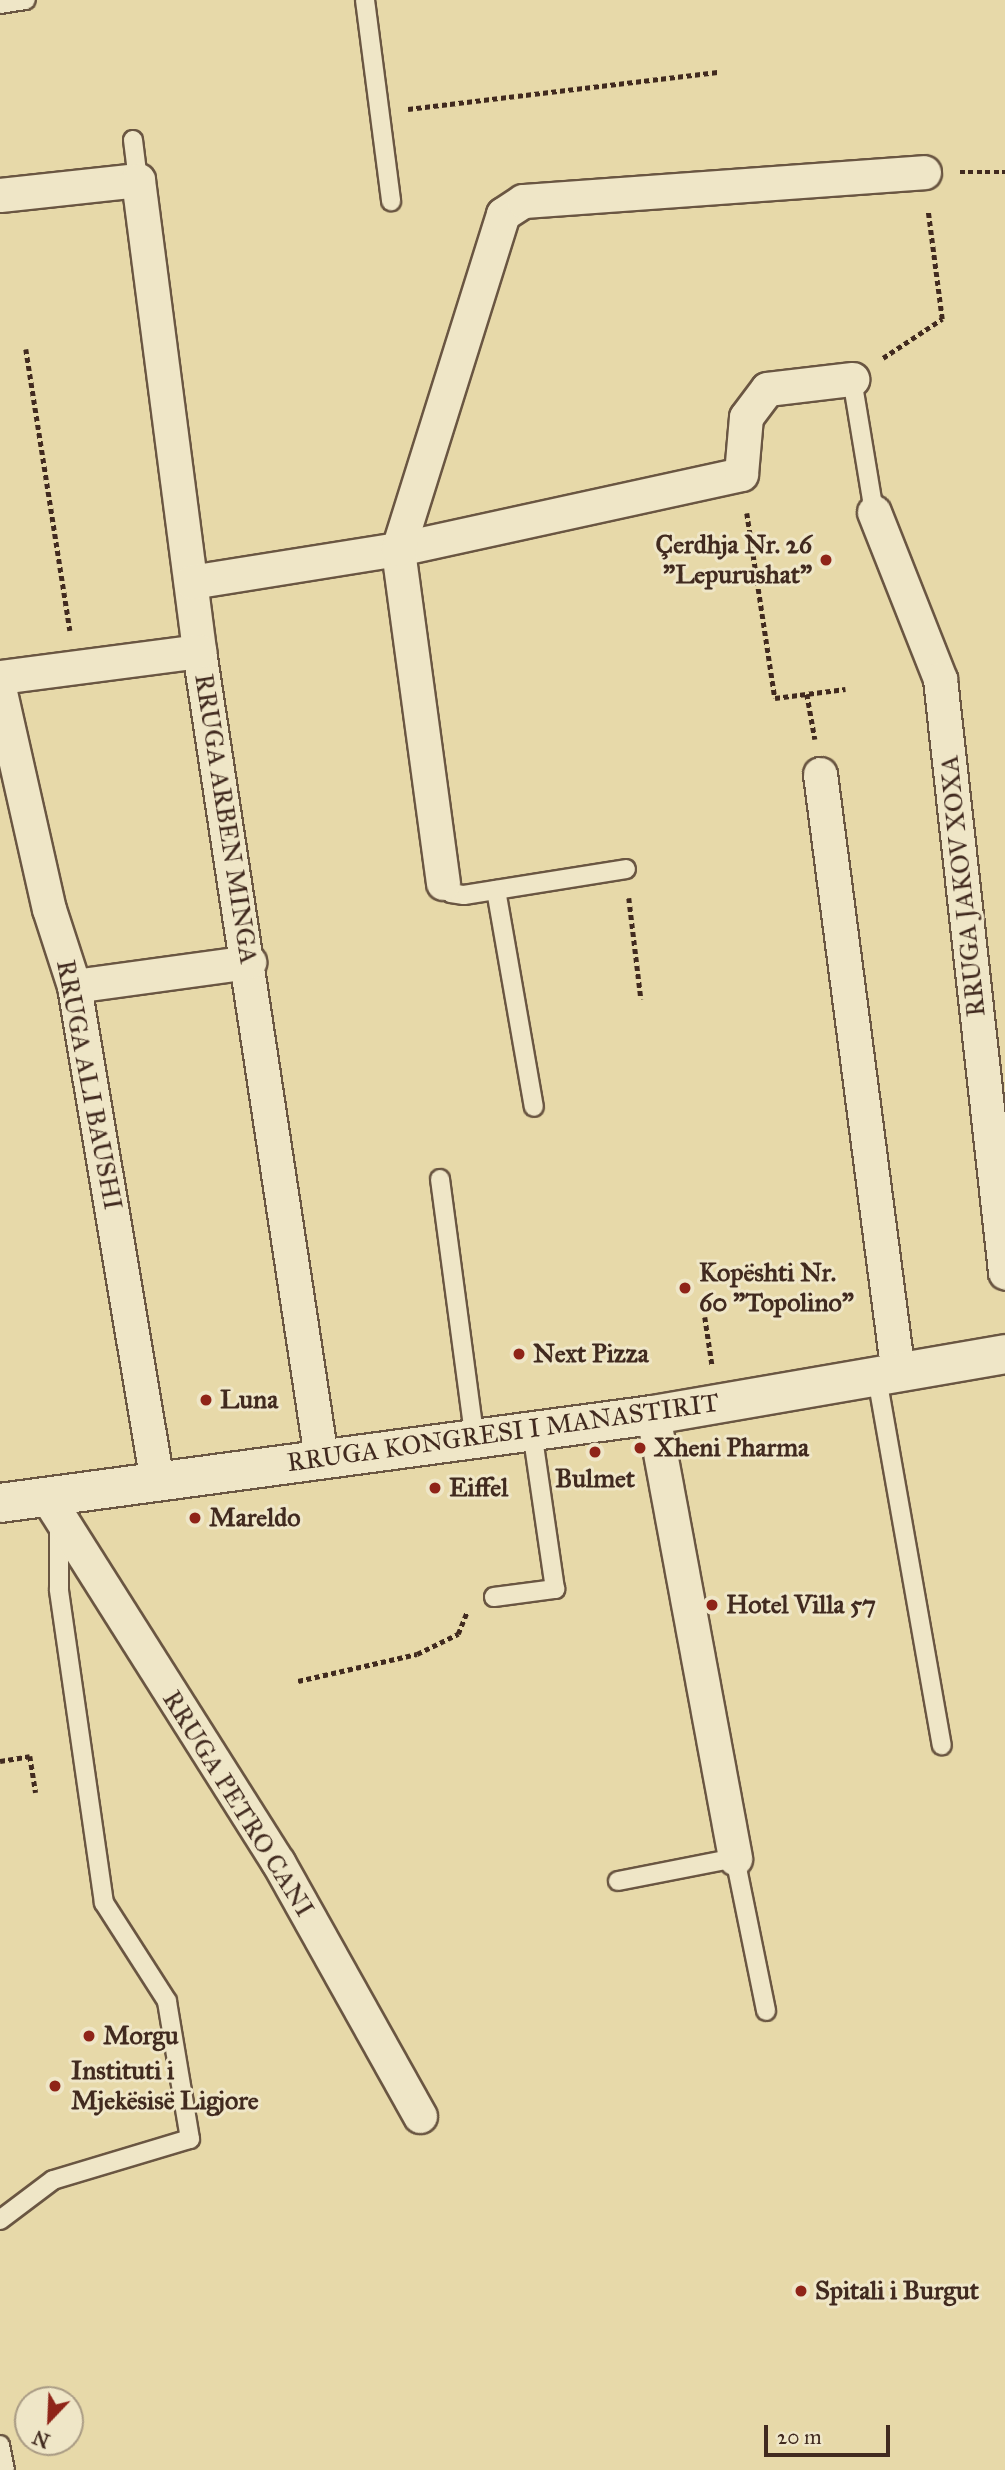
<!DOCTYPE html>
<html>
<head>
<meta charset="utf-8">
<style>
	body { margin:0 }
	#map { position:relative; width:1005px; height:2470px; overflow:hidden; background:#e7d9a9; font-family:"IM FELL Great Primer",serif }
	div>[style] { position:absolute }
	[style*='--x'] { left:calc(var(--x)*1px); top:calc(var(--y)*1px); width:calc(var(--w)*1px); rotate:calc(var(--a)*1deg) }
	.path>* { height:4.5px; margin-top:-2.25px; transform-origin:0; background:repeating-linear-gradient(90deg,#412a1f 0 5px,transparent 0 8.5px) }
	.roads { filter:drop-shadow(2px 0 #6a5642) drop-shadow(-2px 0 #6a5642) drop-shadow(0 2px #6a5642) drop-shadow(0 -2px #6a5642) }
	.service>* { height:18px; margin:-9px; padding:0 9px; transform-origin:9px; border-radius:9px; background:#efe6c7 }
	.minor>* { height:33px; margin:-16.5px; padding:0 16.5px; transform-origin:16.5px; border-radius:16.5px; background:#efe6c7 }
	.tertiary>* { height:38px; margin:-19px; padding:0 19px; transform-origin:19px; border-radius:19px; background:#efe6c7 }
	.dots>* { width:19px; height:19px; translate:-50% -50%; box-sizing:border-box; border:4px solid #efe6c7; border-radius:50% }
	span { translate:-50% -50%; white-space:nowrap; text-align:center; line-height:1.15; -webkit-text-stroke:6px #efe6c7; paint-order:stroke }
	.poi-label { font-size:26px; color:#412a1f; font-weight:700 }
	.right { translate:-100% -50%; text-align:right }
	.left { translate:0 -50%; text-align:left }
	.street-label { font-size:26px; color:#412a1f }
	.north { position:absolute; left:14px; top:2386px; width:70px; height:70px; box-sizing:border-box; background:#efe6c7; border:2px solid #a99b84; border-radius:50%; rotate:203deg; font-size:19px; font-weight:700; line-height:28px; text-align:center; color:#412a1f }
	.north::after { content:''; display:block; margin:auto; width:24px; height:32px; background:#8f2418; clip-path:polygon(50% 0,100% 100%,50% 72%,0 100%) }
	.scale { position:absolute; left:764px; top:2425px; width:126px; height:32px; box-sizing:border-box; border:4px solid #412a1f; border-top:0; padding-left:9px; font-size:21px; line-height:24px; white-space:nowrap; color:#412a1f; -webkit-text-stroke:5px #efe6c7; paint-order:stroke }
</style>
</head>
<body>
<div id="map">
	<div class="path">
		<div style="--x:408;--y:109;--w:314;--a:-6.8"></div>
		<div style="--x:960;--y:172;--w:45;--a:0"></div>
		<div style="--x:26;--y:349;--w:285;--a:81.1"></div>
		<div style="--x:883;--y:358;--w:71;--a:-33.5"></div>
		<div style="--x:942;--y:319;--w:109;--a:-97.4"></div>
		<div style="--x:747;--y:513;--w:187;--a:81.4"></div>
		<div style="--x:775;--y:698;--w:71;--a:-7.3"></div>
		<div style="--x:807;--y:694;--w:46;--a:79.9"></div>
		<div style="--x:629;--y:898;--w:102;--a:83.2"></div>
		<div style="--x:705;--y:1317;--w:48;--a:81.5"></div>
		<div style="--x:298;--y:1681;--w:122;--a:-12.8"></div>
		<div style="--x:417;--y:1654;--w:46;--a:-26"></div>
		<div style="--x:458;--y:1634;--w:24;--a:-68"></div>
		<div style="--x:0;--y:1761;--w:30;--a:-9"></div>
		<div style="--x:30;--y:1756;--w:37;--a:81"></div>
	</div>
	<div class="roads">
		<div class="service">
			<div style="--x:365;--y:0;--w:203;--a:82.6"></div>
			<div style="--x:0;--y:4;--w:26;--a:-9"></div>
			<div style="--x:133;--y:140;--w:40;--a:82.9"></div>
			<div style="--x:852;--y:379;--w:135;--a:80.6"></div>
			<div style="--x:443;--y:883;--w:13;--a:51"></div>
			<div style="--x:451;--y:893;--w:13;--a:9"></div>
			<div style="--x:464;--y:895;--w:164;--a:-9.1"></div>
			<div style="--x:496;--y:890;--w:220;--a:80.1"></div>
			<div style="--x:440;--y:1179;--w:263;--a:82.4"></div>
			<div style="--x:877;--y:1378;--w:373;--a:80"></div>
			<div style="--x:494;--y:1597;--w:62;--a:-7.5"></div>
			<div style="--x:555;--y:1589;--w:159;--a:-98.3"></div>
			<div style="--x:618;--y:1881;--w:119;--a:-11.1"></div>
			<div style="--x:735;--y:1858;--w:156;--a:78.5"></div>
			<div style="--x:0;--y:2220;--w:66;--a:-37"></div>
			<div style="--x:53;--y:2180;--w:143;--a:-16.7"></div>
			<div style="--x:190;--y:2139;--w:140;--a:-99.5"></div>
			<div style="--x:167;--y:2001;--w:117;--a:-122.7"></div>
			<div style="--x:104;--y:1903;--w:317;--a:-98.2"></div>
			<div style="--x:59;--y:1589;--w:64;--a:-90"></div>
			<div style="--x:0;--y:2445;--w:25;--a:79"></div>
		</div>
		<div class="minor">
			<div style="--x:0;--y:195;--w:139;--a:-6.2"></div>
			<div style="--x:138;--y:180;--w:475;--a:82.6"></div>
			<div style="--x:199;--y:651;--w:816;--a:81.4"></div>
			<div style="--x:874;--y:512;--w:180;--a:68.4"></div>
			<div style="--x:940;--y:679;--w:597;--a:83.74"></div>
			<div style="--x:191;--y:582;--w:210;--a:-9.1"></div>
			<div style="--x:398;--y:549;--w:351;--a:-12.3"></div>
			<div style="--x:741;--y:474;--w:57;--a:-85"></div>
			<div style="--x:746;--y:417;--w:35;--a:-53"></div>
			<div style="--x:767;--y:389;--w:86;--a:-6.7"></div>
			<div style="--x:0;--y:677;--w:201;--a:-7.4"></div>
			<div style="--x:0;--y:692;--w:222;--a:77.3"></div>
			<div style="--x:49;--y:909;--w:81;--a:72"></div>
			<div style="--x:74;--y:986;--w:503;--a:80.5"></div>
			<div style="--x:820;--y:774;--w:605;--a:82.59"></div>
			<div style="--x:443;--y:883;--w:337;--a:-97.7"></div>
			<div style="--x:398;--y:549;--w:351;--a:-72.6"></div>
			<div style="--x:503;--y:214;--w:24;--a:-33"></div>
			<div style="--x:523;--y:201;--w:402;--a:-4.1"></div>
			<div style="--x:74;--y:986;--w:177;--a:-7.8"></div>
			<div style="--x:653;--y:1415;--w:451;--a:79.5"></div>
			<div style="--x:47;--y:1497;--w:432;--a:57.7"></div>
			<div style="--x:278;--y:1862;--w:291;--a:60.8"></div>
		</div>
		<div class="tertiary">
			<div style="--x:0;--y:1503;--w:659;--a:-7.68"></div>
			<div style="--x:653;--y:1415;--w:357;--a:-9.8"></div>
		</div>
	</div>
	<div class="dots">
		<div style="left:826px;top:560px;background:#8f2418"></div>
		<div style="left:685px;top:1288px;background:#8f2418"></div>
		<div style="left:519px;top:1354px;background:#8f2418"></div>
		<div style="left:206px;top:1400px;background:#8f2418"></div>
		<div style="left:640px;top:1448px;background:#8f2418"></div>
		<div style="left:595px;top:1452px;background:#8f2418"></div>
		<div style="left:435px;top:1488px;background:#8f2418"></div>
		<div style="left:195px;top:1518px;background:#8f2418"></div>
		<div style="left:712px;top:1605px;background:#8f2418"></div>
		<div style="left:89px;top:2036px;background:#8f2418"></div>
		<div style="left:55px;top:2086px;background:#8f2418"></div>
		<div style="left:801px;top:2291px;background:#8f2418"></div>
	</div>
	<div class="poi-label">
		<span class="right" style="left:812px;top:560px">Çerdhja Nr. 26<br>"Lepurushat"</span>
		<span class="left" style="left:699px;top:1288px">Kopështi Nr.<br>60 "Topolino"</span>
		<span class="left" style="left:533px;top:1354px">Next Pizza</span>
		<span class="left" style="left:220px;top:1400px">Luna</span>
		<span class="left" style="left:654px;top:1448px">Xheni Pharma</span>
		<span style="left:595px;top:1479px">Bulmet</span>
		<span class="left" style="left:449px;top:1488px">Eiffel</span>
		<span class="left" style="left:209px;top:1518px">Mareldo</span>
		<span class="left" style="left:726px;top:1605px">Hotel Villa 57</span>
		<span class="left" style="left:103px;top:2036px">Morgu</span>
		<span class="left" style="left:71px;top:2086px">Instituti i<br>Mjekësisë Ligjore</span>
		<span class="left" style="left:815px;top:2291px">Spitali i Burgut</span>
	</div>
	<div class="street-label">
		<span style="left:226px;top:819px;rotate:81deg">RRUGA ARBEN MINGA</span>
		<span style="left:963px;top:886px;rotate:-96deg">RRUGA JAKOV XOXA</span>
		<span style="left:89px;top:1085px;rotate:79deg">RRUGA ALI BAUSHI</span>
		<span style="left:503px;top:1433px;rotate:-8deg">RRUGA KONGRESI I MANASTIRIT</span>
		<span style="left:238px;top:1804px;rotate:58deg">RRUGA PETRO CANI</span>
	</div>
	<div class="north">N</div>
	<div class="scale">20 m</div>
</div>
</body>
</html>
